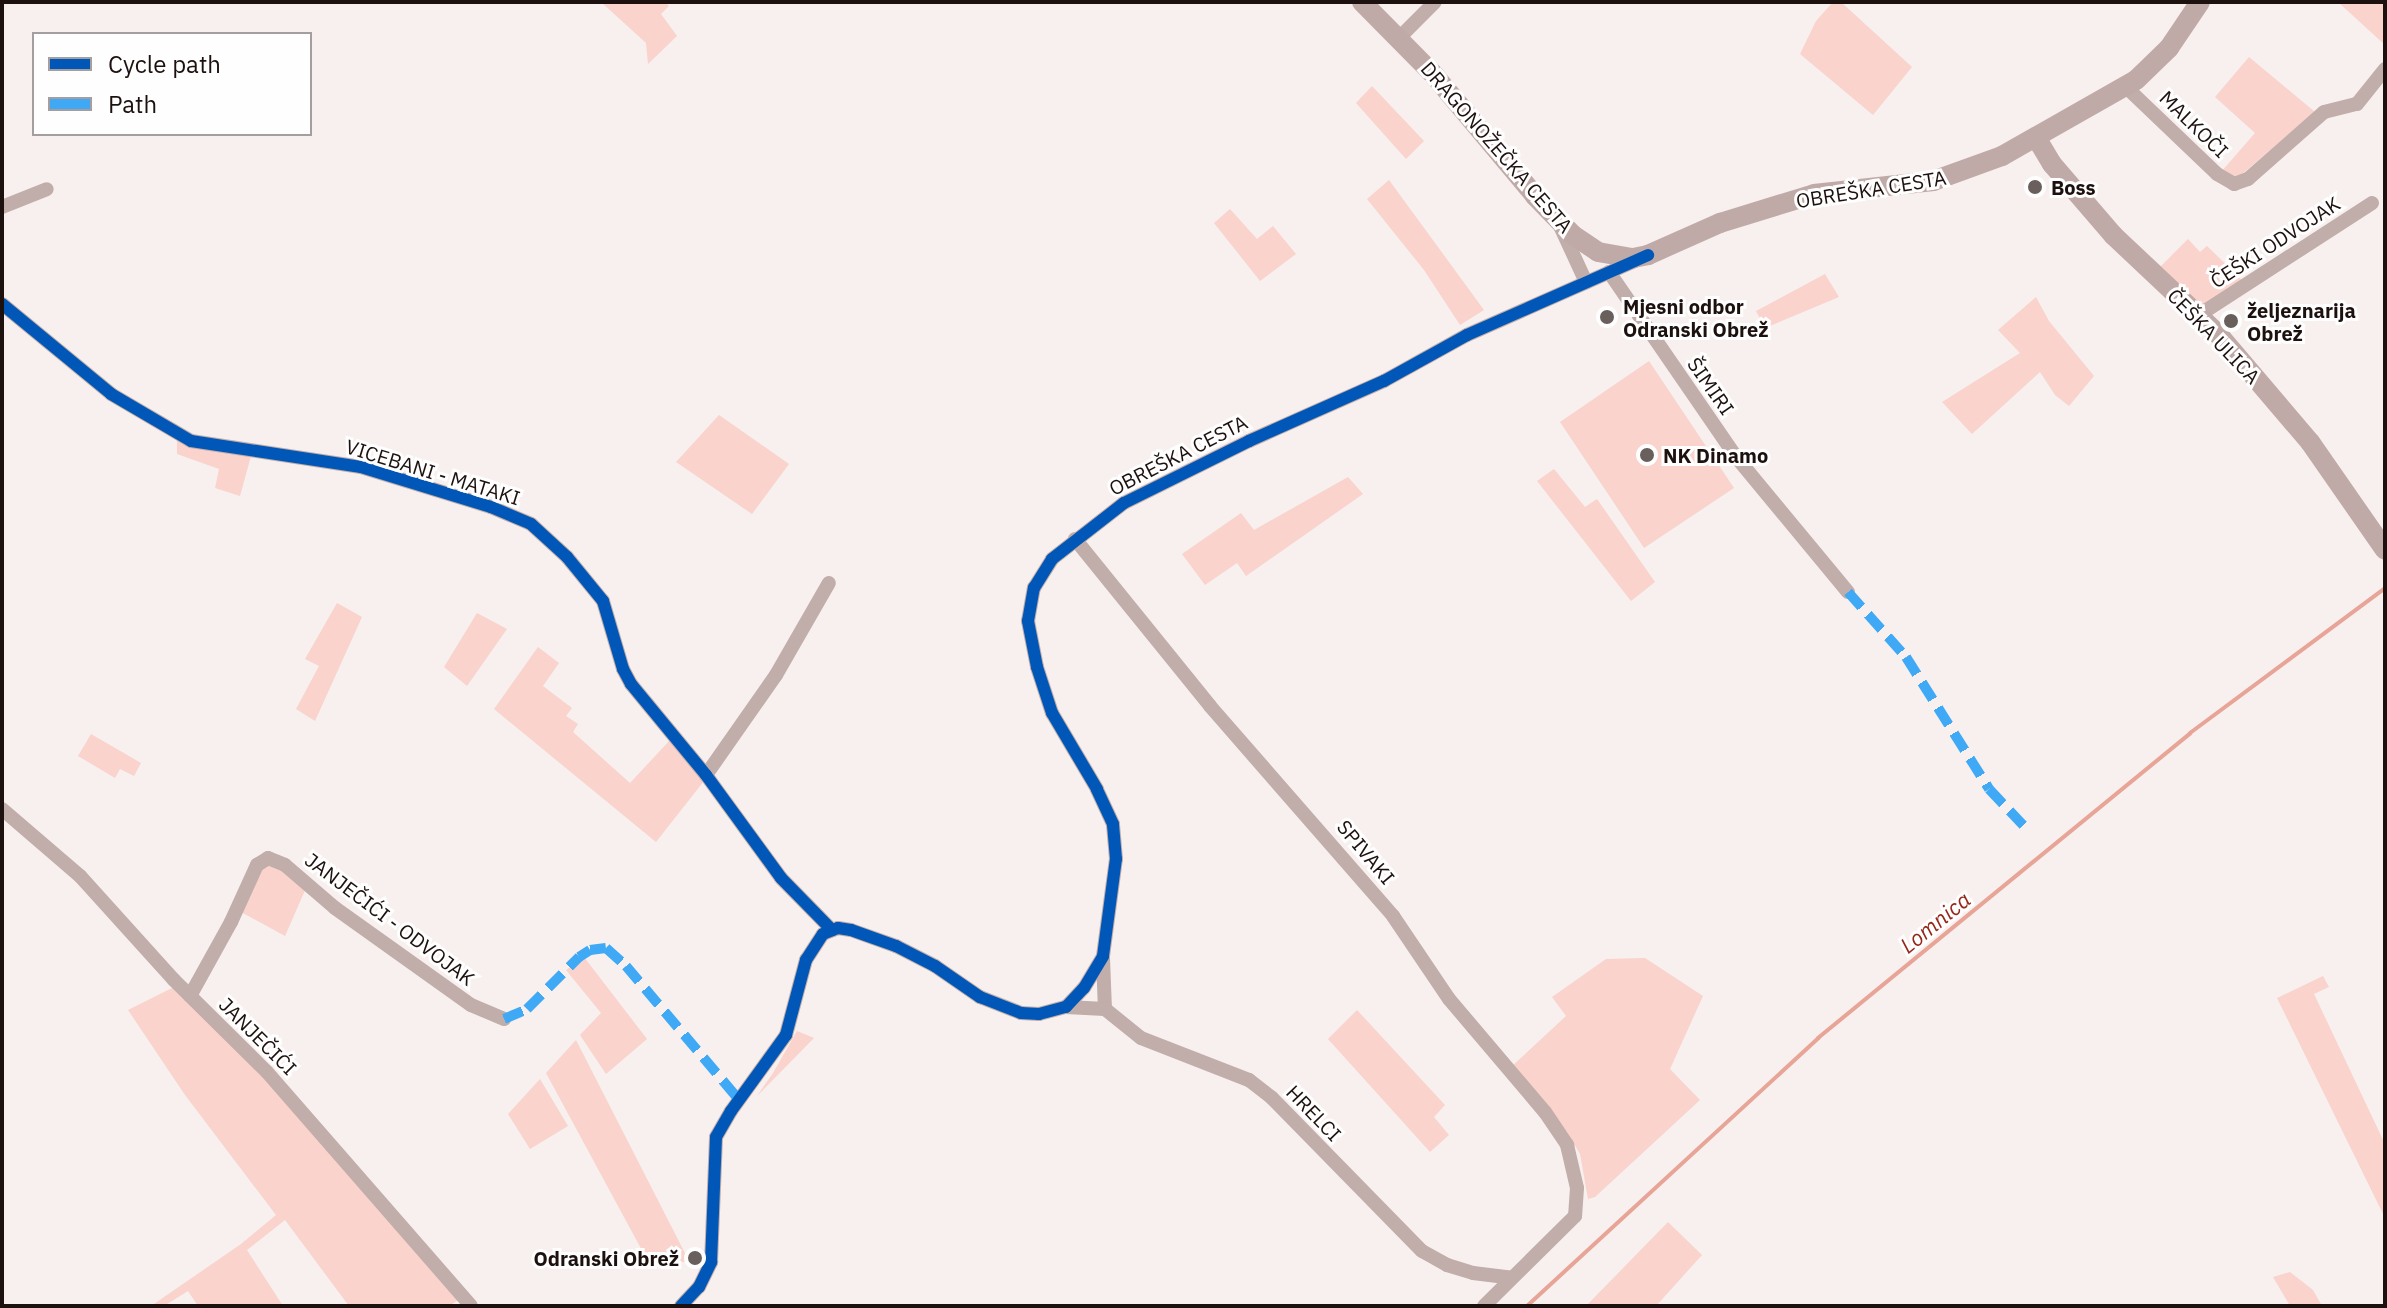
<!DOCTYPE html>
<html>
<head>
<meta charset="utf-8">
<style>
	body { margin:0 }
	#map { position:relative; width:2387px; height:1308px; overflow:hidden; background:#f7f0ee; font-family:"IBM Plex Sans",sans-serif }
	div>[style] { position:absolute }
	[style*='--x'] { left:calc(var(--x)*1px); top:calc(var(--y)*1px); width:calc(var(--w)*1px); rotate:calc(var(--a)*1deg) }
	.green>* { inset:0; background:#f9d3cc }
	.stream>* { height:4px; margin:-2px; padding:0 2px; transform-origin:2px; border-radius:2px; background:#e7a497 }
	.street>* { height:14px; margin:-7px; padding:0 7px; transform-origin:7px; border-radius:7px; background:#c1ada9 }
	.secondary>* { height:20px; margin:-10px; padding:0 10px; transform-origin:10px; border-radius:10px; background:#c0aaa7 }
	.quiet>* { height:10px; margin-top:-5px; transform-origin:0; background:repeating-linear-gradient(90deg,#3fa9f5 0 20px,transparent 0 30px) }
	.cycleway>* { height:12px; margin:-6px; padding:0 6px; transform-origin:6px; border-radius:6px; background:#0057b8 }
	.dots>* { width:22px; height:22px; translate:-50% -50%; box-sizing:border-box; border:4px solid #fefefe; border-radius:50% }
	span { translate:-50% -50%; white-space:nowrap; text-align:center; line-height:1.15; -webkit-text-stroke:6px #fefefe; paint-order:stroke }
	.street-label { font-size:20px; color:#1c110e }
	.poi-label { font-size:20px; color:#1c110e; font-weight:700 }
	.left { translate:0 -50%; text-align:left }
	.right { translate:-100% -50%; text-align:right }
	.water-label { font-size:22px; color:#96281a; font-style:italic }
	.frame { position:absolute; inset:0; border:4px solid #1c110e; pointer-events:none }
	.legend { position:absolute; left:32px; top:32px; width:280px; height:104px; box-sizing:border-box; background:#fefefe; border:2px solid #a49f9e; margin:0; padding:10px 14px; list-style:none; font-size:24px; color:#1c110e }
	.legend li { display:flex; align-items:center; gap:16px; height:40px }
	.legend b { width:40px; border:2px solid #a49f9e }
</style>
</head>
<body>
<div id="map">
	<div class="green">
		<div style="clip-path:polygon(601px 2px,665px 2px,669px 6px,661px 14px,677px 36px,648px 64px,646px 43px)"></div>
		<div style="clip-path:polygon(1833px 2px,1841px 2px,1912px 67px,1873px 115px,1800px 54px,1816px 21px)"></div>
		<div style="clip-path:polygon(2338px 2px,2385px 3px,2385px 45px)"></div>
		<div style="clip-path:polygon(2249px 57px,2315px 112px,2235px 180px,2221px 172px,2255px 133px,2215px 97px)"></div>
		<div style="clip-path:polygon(1372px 86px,1424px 141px,1406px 159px,1356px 103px)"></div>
		<div style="clip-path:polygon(1389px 180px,1484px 310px,1460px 325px,1424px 270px,1367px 199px)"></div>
		<div style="clip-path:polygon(1230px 209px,1257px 239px,1273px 226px,1296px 254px,1260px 281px,1214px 223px)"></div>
		<div style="clip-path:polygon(2188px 239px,2200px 252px,2207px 246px,2243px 281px,2201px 306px,2158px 269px)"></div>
		<div style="clip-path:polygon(1825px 274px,1839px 297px,1765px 328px,1756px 311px)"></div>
		<div style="clip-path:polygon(2036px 297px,2049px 321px,2094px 376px,2069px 406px,2055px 395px,2040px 372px,1972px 434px,1942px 402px,2020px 353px,1998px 330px)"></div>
		<div style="clip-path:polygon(1649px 361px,1734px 488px,1644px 548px,1560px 422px)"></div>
		<div style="clip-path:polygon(719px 415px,789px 464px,752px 514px,676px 462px)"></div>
		<div style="clip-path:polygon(177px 439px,251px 456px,240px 496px,215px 488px,219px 469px,177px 454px)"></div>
		<div style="clip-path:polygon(1554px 469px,1585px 507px,1597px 499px,1655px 582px,1631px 601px,1537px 481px)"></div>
		<div style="clip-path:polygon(1348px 477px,1363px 494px,1246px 576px,1237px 563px,1205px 585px,1182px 554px,1241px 513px,1254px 530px)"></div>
		<div style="clip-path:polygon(337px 603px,362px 617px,315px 721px,296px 709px,319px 666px,305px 659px)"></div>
		<div style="clip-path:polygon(477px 613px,507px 629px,467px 686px,444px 667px)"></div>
		<div style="clip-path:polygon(538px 647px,559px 663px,543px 686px,572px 708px,566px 716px,578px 724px,573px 732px,630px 783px,671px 739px,704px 781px,656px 842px,494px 709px)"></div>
		<div style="clip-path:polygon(91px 734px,141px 763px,134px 776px,120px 769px,115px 778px,78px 756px)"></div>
		<div style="clip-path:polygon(272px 862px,306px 888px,285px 936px,241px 912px,262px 866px)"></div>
		<div style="clip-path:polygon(584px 957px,647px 1039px,606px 1074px,580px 1035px,601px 1013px,566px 970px)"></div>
		<div style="clip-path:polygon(1645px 958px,1703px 996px,1670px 1069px,1700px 1100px,1595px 1197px,1588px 1199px,1580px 1154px,1567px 1132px,1510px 1068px,1566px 1016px,1552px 997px,1606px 959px)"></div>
		<div style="clip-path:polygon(2323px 976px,2329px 987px,2314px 994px,2385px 1144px,2385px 1218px,2277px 998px)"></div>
		<div style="clip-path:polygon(174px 987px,261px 1072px,460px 1299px,449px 1306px,349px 1306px,285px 1220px,247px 1250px,283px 1306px,198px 1306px,188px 1291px,164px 1306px,151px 1306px,241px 1244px,276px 1215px,185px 1095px,128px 1010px)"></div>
		<div style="clip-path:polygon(1357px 1010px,1445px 1105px,1434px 1117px,1449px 1135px,1430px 1152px,1328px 1039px)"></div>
		<div style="clip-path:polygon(797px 1031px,814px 1038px,757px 1096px,773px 1073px)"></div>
		<div style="clip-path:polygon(576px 1040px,689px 1261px,651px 1267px,546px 1073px)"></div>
		<div style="clip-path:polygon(540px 1079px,568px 1126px,530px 1149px,508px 1114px)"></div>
		<div style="clip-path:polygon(1668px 1222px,1702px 1255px,1656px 1306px,1586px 1306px)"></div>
		<div style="clip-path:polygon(2290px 1272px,2313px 1290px,2322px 1306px,2290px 1306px,2273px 1277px)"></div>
	</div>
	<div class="stream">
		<div style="--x:1527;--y:1306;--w:396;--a:-42.6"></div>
		<div style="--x:1818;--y:1038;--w:481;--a:-39.3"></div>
		<div style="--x:2190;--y:733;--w:243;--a:-36.6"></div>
	</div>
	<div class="street">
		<div style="--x:1400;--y:37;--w:49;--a:-45"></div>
		<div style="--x:2126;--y:87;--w:126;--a:43.7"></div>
		<div style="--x:2217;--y:174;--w:20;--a:30"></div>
		<div style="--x:2234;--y:184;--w:15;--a:-20"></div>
		<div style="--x:2248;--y:179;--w:101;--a:-41.4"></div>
		<div style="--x:2324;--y:112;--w:34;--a:-14"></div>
		<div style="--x:2357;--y:104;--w:45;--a:-51.3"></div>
		<div style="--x:2;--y:207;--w:48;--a:-21.8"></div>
		<div style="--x:1561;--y:228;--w:60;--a:65.2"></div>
		<div style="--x:1609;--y:272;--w:226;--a:55.5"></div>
		<div style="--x:1737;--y:458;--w:174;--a:50.4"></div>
		<div style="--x:2;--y:304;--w:141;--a:39.5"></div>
		<div style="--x:111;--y:394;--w:93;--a:30.4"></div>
		<div style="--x:191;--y:441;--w:172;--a:8.7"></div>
		<div style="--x:361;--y:467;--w:136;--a:17.1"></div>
		<div style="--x:491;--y:507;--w:43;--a:23"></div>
		<div style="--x:531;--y:524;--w:49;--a:42.5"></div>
		<div style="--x:567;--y:557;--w:57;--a:50.7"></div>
		<div style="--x:603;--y:601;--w:71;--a:73.6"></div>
		<div style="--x:623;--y:669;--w:17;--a:62"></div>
		<div style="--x:631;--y:684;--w:118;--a:50.5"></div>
		<div style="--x:706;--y:775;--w:127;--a:53.9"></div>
		<div style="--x:781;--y:878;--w:73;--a:45.6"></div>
		<div style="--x:2199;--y:315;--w:206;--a:-32.9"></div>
		<div style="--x:1075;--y:539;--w:215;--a:51"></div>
		<div style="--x:1210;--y:706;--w:279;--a:48.9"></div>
		<div style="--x:1393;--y:916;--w:100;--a:56"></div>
		<div style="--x:1449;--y:999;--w:148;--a:49.7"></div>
		<div style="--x:1545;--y:1112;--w:40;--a:56"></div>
		<div style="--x:1567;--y:1145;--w:44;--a:76.9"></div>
		<div style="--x:1577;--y:1188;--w:28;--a:94"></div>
		<div style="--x:1575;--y:1216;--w:128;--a:135.3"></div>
		<div style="--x:706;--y:775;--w:122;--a:-55"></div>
		<div style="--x:776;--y:675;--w:106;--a:-60.1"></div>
		<div style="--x:2;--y:809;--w:103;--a:40.7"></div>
		<div style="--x:80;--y:876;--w:140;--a:47.9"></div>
		<div style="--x:174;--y:980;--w:131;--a:44.7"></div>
		<div style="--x:267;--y:1072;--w:310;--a:48.9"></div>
		<div style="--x:1103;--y:958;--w:51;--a:87.8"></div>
		<div style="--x:190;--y:996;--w:85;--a:-61"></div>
		<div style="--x:231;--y:922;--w:63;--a:-65.5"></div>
		<div style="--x:257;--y:865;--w:13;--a:-32"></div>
		<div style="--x:268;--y:858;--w:18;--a:22"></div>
		<div style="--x:285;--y:865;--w:66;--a:40.7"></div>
		<div style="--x:335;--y:908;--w:167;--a:35.5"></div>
		<div style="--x:471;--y:1005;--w:36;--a:23"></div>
		<div style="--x:1066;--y:1007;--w:39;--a:3"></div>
		<div style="--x:1105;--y:1009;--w:46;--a:38.9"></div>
		<div style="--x:1141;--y:1038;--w:116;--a:21.3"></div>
		<div style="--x:1249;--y:1080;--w:29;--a:38"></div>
		<div style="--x:1272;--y:1098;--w:214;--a:45.6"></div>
		<div style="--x:1422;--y:1251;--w:29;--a:29"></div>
		<div style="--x:1447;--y:1265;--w:27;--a:17"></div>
		<div style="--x:1473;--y:1273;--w:39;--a:7"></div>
		<div style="--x:681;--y:1306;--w:26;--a:-47"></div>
		<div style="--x:699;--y:1287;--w:28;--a:-64"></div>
		<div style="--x:711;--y:1262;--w:125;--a:-87.7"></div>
		<div style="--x:716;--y:1137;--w:30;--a:-60"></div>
		<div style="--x:731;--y:1111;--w:94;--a:-54.1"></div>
		<div style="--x:786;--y:1035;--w:78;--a:-75.1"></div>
		<div style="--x:806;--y:960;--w:31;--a:-57"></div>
		<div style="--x:823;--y:934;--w:16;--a:-22"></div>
		<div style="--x:838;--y:928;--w:13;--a:9"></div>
		<div style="--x:851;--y:930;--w:48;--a:19.6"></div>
		<div style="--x:896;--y:946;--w:44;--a:27.1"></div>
		<div style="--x:935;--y:966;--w:55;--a:34.6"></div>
		<div style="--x:980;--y:997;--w:44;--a:21.3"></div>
		<div style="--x:1021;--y:1013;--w:18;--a:3"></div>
		<div style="--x:1039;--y:1014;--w:28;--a:-15"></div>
		<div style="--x:1066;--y:1007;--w:26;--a:-47"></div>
		<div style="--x:1084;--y:988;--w:37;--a:-59"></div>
		<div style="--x:1103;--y:956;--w:98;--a:-82.4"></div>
		<div style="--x:1116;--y:859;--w:35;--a:-95"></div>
		<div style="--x:1113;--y:824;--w:38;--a:-115"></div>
		<div style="--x:1097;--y:789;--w:88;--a:-120.6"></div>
		<div style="--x:1052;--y:713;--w:48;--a:-108.1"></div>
		<div style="--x:1037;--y:667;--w:47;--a:-101.1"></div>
		<div style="--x:1028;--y:621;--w:34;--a:-80"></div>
		<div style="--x:1034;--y:588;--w:34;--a:-58"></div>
		<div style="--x:1052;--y:559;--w:91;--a:-37.9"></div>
		<div style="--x:1124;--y:503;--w:140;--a:-26.4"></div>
		<div style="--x:1249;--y:441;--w:148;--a:-24"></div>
		<div style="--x:1384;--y:381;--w:95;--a:-29"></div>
		<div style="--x:1467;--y:335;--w:188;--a:-23.8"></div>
	</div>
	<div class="secondary">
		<div style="--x:1362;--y:2;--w:103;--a:45.4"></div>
		<div style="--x:1434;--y:75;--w:158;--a:50.1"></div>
		<div style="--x:1535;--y:196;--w:54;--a:45.7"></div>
		<div style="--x:1573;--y:235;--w:30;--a:34"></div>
		<div style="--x:1598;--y:252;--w:36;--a:10"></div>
		<div style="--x:1633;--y:258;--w:15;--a:-11"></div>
		<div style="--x:1648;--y:255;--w:79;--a:-24"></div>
		<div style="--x:1720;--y:223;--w:98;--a:-17.1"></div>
		<div style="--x:1814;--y:194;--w:120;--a:-6.2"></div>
		<div style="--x:1933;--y:181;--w:73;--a:-19.9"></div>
		<div style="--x:2002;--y:156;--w:154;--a:-29.6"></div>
		<div style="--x:2136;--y:80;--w:46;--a:-44.1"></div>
		<div style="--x:2169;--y:48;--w:55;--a:-56"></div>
		<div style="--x:2037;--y:139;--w:29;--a:59"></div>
		<div style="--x:2052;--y:164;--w:94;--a:49.3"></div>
		<div style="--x:2113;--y:235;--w:144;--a:43.3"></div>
		<div style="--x:2218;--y:334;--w:142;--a:49.6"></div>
		<div style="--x:2310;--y:442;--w:131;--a:55.2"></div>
	</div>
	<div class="quiet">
		<div style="--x:1848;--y:592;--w:87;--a:48.3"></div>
		<div style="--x:1906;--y:657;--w:156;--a:57.8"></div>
		<div style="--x:1989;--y:789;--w:50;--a:46.6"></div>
		<div style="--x:504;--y:1019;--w:25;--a:-23"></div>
		<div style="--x:527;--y:1009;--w:74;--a:-45"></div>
		<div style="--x:579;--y:957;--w:13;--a:-32"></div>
		<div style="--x:590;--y:950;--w:16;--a:-7"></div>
		<div style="--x:606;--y:948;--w:27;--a:42"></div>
		<div style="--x:626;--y:966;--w:177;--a:49.8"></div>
	</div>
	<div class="cycleway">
		<div style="--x:2;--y:304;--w:141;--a:39.5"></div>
		<div style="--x:111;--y:394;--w:93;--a:30.4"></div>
		<div style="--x:191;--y:441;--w:172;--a:8.7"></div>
		<div style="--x:361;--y:467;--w:136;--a:17.1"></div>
		<div style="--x:491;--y:507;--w:43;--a:23"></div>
		<div style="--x:531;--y:524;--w:49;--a:42.5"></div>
		<div style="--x:567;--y:557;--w:57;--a:50.7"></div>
		<div style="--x:603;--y:601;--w:71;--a:73.6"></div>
		<div style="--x:623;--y:669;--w:17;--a:62"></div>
		<div style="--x:631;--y:684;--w:118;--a:50.5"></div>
		<div style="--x:706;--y:775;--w:127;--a:53.9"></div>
		<div style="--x:781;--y:878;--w:73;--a:45.6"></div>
		<div style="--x:681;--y:1306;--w:26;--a:-47"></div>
		<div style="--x:699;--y:1287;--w:28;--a:-64"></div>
		<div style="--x:711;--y:1262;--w:125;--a:-87.7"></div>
		<div style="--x:716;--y:1137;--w:30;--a:-60"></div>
		<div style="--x:731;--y:1111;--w:94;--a:-54.1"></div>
		<div style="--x:786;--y:1035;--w:78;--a:-75.1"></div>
		<div style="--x:806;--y:960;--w:31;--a:-57"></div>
		<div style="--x:823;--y:934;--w:16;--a:-22"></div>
		<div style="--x:838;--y:928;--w:13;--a:9"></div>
		<div style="--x:851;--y:930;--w:48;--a:19.6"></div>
		<div style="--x:896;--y:946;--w:44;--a:27.1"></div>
		<div style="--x:935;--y:966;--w:55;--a:34.6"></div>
		<div style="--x:980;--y:997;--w:44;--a:21.3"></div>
		<div style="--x:1021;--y:1013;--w:18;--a:3"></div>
		<div style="--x:1039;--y:1014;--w:28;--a:-15"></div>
		<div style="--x:1066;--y:1007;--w:26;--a:-47"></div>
		<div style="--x:1084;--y:988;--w:37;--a:-59"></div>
		<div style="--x:1103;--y:956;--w:98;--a:-82.4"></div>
		<div style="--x:1116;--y:859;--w:35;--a:-95"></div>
		<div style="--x:1113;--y:824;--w:38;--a:-115"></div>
		<div style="--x:1097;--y:789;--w:88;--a:-120.6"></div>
		<div style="--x:1052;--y:713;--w:48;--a:-108.1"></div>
		<div style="--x:1037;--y:667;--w:47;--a:-101.1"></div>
		<div style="--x:1028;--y:621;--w:34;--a:-80"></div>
		<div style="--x:1034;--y:588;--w:34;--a:-58"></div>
		<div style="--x:1052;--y:559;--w:91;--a:-37.9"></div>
		<div style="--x:1124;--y:503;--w:140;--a:-26.4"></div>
		<div style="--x:1249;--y:441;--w:148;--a:-24"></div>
		<div style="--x:1384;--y:381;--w:95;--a:-29"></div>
		<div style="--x:1467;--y:335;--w:198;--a:-23.8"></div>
	</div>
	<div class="dots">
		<div style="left:2035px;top:187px;background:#695f5c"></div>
		<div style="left:1607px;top:317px;background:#695f5c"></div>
		<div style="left:2231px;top:321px;background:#695f5c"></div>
		<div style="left:1647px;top:455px;background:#695f5c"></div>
		<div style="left:695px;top:1258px;background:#695f5c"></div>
	</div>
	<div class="street-label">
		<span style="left:2194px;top:124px;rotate:44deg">MALKOČI</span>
		<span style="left:1497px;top:147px;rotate:49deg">DRAGONOŽEČKA CESTA</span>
		<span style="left:1871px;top:189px;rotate:-9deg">OBREŠKA CESTA</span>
		<span style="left:2275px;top:242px;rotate:-33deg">ČEŠKI ODVOJAK</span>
		<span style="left:2214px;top:336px;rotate:46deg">ČEŠKA ULICA</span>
		<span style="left:1711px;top:386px;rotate:55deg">ŠIMIRI</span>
		<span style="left:1178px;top:455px;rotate:-27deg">OBREŠKA CESTA</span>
		<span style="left:433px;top:472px;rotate:17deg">VICEBANI - MATAKI</span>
		<span style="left:1366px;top:852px;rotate:50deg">SPIVAKI</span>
		<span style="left:390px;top:919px;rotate:37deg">JANJEČIĆI - ODVOJAK</span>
		<span style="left:258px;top:1036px;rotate:45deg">JANJEČIĆI</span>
		<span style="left:1314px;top:1113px;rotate:46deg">HRELCI</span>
	</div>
	<div class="poi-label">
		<span class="left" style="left:2051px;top:187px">Boss</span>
		<span class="left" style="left:1623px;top:318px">Mjesni odbor<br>Odranski Obrež</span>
		<span class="left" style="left:2247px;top:322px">željeznarija<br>Obrež</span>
		<span class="left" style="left:1663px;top:455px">NK Dinamo</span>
		<span class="right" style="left:679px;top:1258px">Odranski Obrež</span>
	</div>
	<div class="water-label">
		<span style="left:1935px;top:922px;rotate:-39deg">Lomnica</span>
	</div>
	<div class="frame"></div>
	<ul class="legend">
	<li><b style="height:10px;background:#0057b8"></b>Cycle path</li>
	<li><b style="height:10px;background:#3fa9f5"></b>Path</li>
	</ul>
</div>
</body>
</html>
